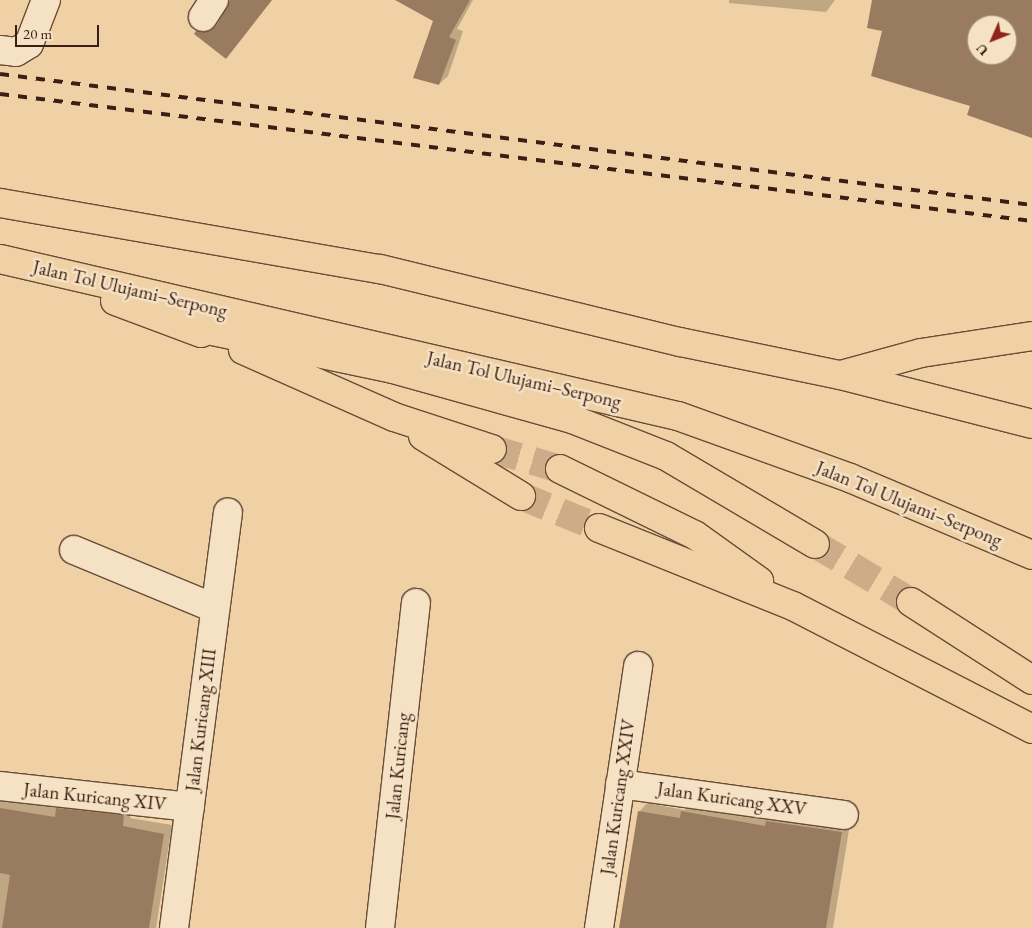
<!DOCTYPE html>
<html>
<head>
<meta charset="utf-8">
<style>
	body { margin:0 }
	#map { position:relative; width:1032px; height:928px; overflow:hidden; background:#f0d1a5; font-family:"EB Garamond",serif }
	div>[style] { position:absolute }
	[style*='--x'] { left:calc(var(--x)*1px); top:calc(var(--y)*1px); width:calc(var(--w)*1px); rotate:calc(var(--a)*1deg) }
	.shadow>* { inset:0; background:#0003 }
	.building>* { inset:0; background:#997c5f }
	.highway-tunnel>* { height:28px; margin-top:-14px; transform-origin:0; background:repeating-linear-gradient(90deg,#ccad88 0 28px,transparent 0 42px) }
	.roads { filter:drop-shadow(1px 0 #684c38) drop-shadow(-1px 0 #684c38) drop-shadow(0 1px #684c38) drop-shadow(0 -1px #684c38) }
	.minor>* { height:28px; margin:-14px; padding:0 14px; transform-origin:14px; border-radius:14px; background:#f5e1c4 }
	.highway>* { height:28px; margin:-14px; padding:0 14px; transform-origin:14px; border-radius:14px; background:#f0d1a5 }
	.rail>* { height:4px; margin-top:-2px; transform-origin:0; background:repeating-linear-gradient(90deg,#3a1f14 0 9px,transparent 0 18px) }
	span { translate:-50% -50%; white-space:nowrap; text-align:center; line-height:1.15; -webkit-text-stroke:5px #f5e1c4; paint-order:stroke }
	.street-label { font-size:19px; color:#3a1f14 }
	.north { position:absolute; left:967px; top:15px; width:50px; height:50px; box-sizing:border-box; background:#f5e1c4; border:1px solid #aa937e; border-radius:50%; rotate:226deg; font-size:14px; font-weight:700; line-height:20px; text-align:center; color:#3a1f14 }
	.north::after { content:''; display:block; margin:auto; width:18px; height:22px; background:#8f2418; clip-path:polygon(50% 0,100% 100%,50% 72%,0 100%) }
	.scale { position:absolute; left:15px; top:25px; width:84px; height:22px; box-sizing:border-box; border:2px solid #3a1f14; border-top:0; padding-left:6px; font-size:15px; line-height:18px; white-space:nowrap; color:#3a1f14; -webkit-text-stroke:4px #f5e1c4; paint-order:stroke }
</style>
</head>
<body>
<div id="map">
	<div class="shadow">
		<div style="clip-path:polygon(230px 0,272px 0,226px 58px,197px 32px,206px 23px,219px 23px)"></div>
		<div style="clip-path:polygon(427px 0,473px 0,457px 29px,463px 31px,448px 76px,439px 84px,435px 20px)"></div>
		<div style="clip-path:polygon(729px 0,835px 0,826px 12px,729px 3px)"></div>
		<div style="clip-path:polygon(0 792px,20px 802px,58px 808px,66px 800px,132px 807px,130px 818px,172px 825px,156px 928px,0 928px)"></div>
		<div style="clip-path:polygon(647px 803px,685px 810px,691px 804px,850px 824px,833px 928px,620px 928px,639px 812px)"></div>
	</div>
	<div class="building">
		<div style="clip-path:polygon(230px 0,272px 0,226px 59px,194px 34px,196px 31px,210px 31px,216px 26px)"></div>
		<div style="clip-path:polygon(395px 0,470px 0,449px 37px,456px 40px,439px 85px,413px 78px,433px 21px)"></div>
		<div style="clip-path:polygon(evenodd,872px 0,1032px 0,1032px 138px,967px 115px,970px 106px,871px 76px,882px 31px,867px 28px,872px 0,977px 25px,1007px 25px,1007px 55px,977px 55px,977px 25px)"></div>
		<div style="clip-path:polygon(0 808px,55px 817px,56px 808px,124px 815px,123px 826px,164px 834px,149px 928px,2px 928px,10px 875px,0 873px)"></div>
		<div style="clip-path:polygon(638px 811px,680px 818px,681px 811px,765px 826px,766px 821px,842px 832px,826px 928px,619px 928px)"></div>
	</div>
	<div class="highway-tunnel">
		<div style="--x:492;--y:449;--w:71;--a:16.4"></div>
		<div style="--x:521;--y:496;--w:84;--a:22.3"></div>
		<div style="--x:815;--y:544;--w:112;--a:31.1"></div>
	</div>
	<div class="roads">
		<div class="minor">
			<div style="--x:203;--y:17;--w:20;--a:-57"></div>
			<div style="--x:0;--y:50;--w:16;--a:7"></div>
			<div style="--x:16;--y:52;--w:15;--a:-32"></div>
			<div style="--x:29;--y:44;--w:47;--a:-68.9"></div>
			<div style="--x:74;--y:550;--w:152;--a:22.5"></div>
			<div style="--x:620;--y:784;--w:226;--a:7.9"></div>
			<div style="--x:0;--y:786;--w:191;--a:6.3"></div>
			<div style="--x:174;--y:928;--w:419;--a:-82.6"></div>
			<div style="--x:380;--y:928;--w:327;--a:-83.7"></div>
			<div style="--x:599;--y:928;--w:265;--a:-81.5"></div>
		</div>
		<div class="highway">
			<div style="--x:0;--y:203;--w:386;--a:9.9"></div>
			<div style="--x:380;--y:269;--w:309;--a:13.7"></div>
			<div style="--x:680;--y:342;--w:163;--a:11.7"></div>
			<div style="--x:840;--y:375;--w:198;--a:14.3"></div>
			<div style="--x:0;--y:259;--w:696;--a:13.04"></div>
			<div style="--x:678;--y:416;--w:183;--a:19.8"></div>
			<div style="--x:850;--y:478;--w:198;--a:22.9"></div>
			<div style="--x:115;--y:301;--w:92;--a:20.4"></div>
			<div style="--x:184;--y:325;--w:214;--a:11.9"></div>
			<div style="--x:393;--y:369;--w:186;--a:15.6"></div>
			<div style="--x:572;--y:419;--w:101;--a:21.5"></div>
			<div style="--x:666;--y:456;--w:173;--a:30.6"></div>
			<div style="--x:243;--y:350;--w:165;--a:23.9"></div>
			<div style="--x:394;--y:417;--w:103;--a:18.1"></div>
			<div style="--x:841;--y:375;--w:83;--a:-15.4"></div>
			<div style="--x:921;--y:353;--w:112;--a:-8.7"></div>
			<div style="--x:423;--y:436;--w:115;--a:31.5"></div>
			<div style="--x:560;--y:469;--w:150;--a:26.1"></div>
			<div style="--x:695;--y:535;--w:79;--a:35.7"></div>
			<div style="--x:599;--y:528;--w:209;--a:21.9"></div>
			<div style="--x:793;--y:606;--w:269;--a:27.2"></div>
			<div style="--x:911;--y:602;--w:144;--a:32.8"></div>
		</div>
	</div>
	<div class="rail">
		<div style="--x:0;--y:74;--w:1040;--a:7.23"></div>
		<div style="--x:0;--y:94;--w:1040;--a:7.02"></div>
	</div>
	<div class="street-label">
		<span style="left:130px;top:289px;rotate:13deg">Jalan Tol Ulujami–Serpong</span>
		<span style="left:524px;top:380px;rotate:13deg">Jalan Tol Ulujami–Serpong</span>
		<span style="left:909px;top:504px;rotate:22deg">Jalan Tol Ulujami–Serpong</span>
		<span style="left:201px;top:720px;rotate:-83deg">Jalan Kuricang XIII</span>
		<span style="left:398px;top:766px;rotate:-84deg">Jalan Kuricang</span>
		<span style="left:95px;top:797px;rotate:6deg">Jalan Kuricang XIV</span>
		<span style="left:618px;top:797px;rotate:-82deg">Jalan Kuricang XXIV</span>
		<span style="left:732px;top:799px;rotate:8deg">Jalan Kuricang XXV</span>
	</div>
	<div class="north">U</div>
	<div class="scale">20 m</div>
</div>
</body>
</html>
